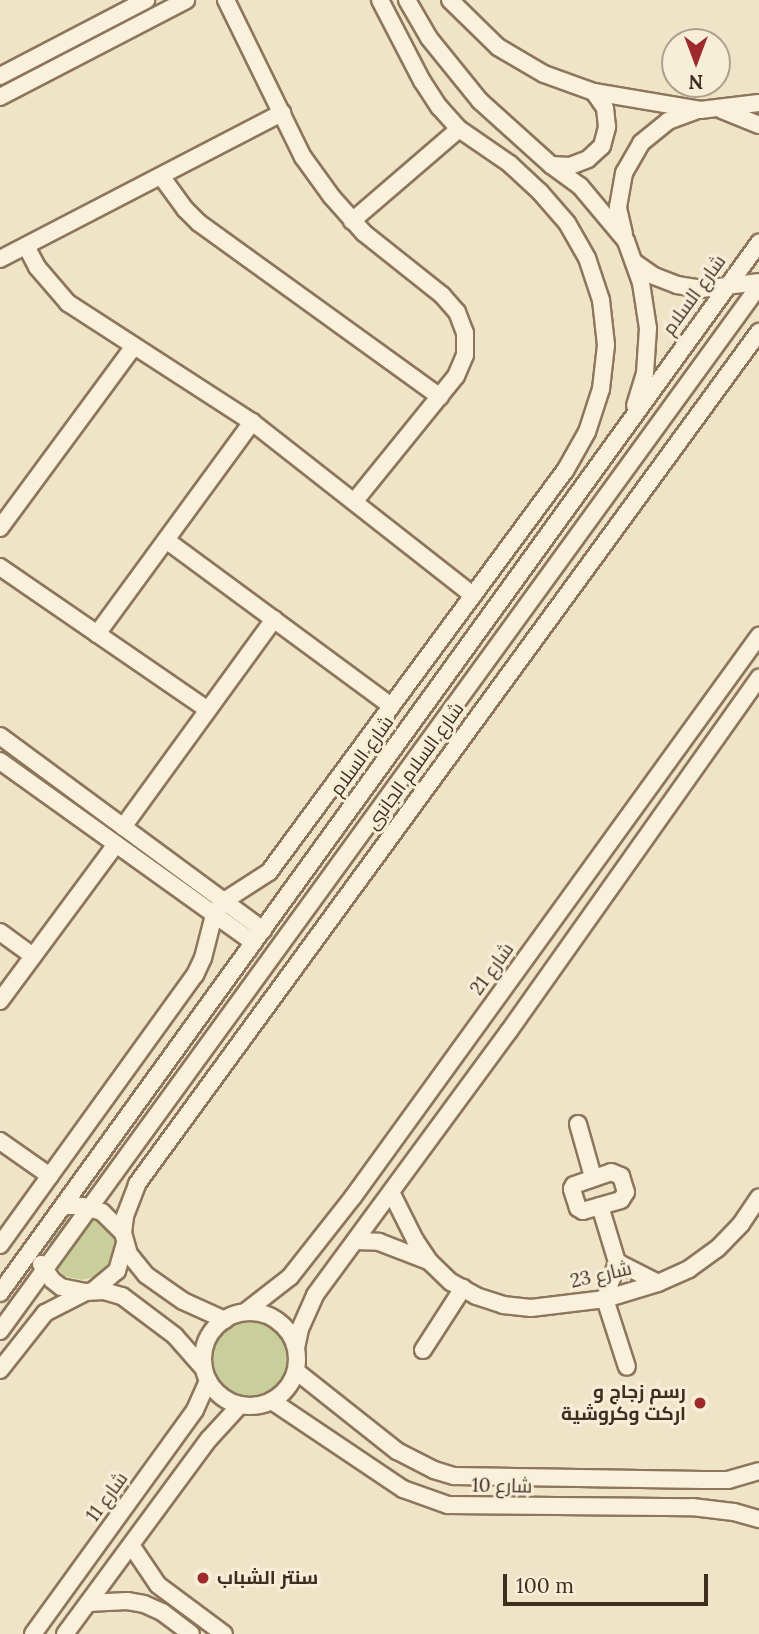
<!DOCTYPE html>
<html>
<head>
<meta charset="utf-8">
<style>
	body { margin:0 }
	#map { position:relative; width:759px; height:1634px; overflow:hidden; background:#f0e4c8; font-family:Lora,Cairo,serif }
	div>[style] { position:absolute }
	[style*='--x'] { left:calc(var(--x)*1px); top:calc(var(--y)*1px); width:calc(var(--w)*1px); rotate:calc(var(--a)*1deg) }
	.green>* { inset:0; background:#c9cf9b }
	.round { border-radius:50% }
	.roads { filter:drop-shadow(2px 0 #8d765c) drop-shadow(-2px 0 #8d765c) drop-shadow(0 2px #8d765c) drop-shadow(0 -2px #8d765c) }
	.street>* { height:16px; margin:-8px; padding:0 8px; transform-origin:8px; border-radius:8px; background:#faf1dc }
	.street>.ring { margin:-8px; padding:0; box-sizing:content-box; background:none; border:16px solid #faf1dc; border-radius:50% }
	.dots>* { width:19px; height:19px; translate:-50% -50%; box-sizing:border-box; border:4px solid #f7eed8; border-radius:50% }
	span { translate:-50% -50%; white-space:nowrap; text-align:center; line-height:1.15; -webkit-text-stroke:6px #f7eed8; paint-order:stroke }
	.street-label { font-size:19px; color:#3d2e20 }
	.poi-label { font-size:19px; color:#3d2e20; font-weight:700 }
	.right { translate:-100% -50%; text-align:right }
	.left { translate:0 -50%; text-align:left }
	.north { position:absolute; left:661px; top:28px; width:70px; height:70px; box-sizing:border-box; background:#f7eed8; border:2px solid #ada18e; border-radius:50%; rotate:180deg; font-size:19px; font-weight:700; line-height:28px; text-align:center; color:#3d2e20 }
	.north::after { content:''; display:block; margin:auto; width:24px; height:32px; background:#9e2a2b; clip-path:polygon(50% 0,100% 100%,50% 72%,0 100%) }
	.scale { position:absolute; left:503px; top:1574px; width:205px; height:32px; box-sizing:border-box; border:4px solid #3d2e20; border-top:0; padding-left:9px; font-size:21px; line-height:24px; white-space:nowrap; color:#3d2e20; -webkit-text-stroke:5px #f7eed8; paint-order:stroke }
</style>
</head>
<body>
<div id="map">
	<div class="green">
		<div style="clip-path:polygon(80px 1213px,48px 1258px,50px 1235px,60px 1221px)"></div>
		<div style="clip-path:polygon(92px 1217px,107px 1226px,116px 1244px,112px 1260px,94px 1277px,82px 1280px,64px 1276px,57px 1267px)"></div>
		<div class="round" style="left:211px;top:1321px;width:78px;height:78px"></div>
	</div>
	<div class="roads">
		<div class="street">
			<div style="--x:226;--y:0;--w:175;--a:63.9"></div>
			<div style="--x:303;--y:157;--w:49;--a:54.1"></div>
			<div style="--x:332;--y:197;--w:48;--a:48.4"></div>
			<div style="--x:364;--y:233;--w:100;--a:38.5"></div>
			<div style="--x:442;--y:295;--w:23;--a:49"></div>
			<div style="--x:457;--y:312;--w:22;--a:69"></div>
			<div style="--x:465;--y:333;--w:22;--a:90"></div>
			<div style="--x:465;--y:355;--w:23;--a:113"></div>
			<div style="--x:456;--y:376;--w:162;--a:129"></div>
			<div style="--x:407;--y:0;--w:44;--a:59.9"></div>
			<div style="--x:429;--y:38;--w:81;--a:51"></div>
			<div style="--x:480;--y:101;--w:96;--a:42"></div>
			<div style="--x:551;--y:165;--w:36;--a:36"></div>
			<div style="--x:580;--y:186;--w:72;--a:50.1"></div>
			<div style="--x:626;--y:241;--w:45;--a:70.3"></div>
			<div style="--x:641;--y:283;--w:46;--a:81.2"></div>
			<div style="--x:648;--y:328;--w:45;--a:93.8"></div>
			<div style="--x:645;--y:373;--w:34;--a:107"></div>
			<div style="--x:450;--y:0;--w:67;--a:44.4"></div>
			<div style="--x:498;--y:47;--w:53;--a:30.4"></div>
			<div style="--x:544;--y:74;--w:53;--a:19.8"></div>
			<div style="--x:594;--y:92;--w:108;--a:9.6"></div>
			<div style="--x:700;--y:110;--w:59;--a:-6.8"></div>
			<div style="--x:0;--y:76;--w:165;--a:-27.5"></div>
			<div style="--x:0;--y:97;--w:210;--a:-27.5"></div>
			<div style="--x:722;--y:110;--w:40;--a:22"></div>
			<div style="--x:551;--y:165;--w:19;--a:3"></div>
			<div style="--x:570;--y:166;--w:19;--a:-21"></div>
			<div style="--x:588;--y:159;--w:19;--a:-43"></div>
			<div style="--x:602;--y:146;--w:20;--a:-75"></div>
			<div style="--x:607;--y:127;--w:19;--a:-96"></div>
			<div style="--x:605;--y:108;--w:19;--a:-125"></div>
			<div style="--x:161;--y:176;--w:41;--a:54"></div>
			<div style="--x:185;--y:209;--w:20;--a:45"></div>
			<div style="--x:199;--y:223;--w:297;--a:35.8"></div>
			<div style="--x:352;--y:221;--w:141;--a:-40.7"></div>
			<div style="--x:624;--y:234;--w:28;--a:-103"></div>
			<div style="--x:618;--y:207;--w:35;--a:-80"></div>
			<div style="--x:624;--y:173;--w:34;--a:-60"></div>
			<div style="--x:641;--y:143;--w:35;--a:-39"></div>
			<div style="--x:668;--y:121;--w:29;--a:-20"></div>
			<div style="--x:26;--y:246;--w:24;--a:62"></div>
			<div style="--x:37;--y:267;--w:48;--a:49.3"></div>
			<div style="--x:68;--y:303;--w:219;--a:32.9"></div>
			<div style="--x:252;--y:422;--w:281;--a:38.1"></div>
			<div style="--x:0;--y:259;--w:318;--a:-27.4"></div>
			<div style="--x:634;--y:262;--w:24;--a:35"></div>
			<div style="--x:654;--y:276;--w:25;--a:21"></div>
			<div style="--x:677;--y:285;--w:24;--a:9"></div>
			<div style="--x:701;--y:289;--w:58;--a:-6.9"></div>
			<div style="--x:0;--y:528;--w:226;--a:-53.6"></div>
			<div style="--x:166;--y:540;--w:280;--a:36.4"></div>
			<div style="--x:0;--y:567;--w:252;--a:34.5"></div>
			<div style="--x:97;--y:634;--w:263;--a:-53.8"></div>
			<div style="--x:0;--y:736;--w:327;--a:36.4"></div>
			<div style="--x:0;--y:761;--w:312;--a:35.6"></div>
			<div style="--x:123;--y:827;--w:257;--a:-54"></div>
			<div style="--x:0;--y:932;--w:41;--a:36"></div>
			<div style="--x:0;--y:1001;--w:195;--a:-53.5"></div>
			<div style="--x:578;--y:1124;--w:55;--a:74.2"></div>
			<div style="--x:0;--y:1141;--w:61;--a:35"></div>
			<div style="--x:611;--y:1172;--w:11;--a:22"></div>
			<div style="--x:621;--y:1176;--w:17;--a:73"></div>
			<div style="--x:626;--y:1192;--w:9;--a:122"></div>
			<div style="--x:621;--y:1200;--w:40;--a:164"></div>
			<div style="--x:583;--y:1211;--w:6;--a:-149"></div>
			<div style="--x:578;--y:1208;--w:20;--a:-108"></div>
			<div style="--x:572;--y:1189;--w:4;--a:-63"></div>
			<div style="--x:574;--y:1185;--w:39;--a:-19"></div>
			<div style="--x:391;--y:1192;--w:54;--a:63.4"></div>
			<div style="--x:415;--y:1240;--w:27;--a:56"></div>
			<div style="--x:430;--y:1262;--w:29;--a:44"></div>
			<div style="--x:451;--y:1282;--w:29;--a:29"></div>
			<div style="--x:476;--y:1296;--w:28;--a:18"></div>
			<div style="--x:503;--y:1305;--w:28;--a:6"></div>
			<div style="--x:531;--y:1308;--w:75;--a:-6.9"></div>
			<div style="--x:605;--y:1299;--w:55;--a:-16.8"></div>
			<div style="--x:658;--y:1283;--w:34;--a:-24"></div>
			<div style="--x:689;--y:1269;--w:34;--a:-36"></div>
			<div style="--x:717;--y:1249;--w:35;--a:-46"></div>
			<div style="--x:741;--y:1224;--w:32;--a:-56"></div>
			<div style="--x:63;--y:1206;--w:19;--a:0"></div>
			<div style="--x:82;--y:1206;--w:21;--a:17"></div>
			<div style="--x:102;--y:1212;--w:30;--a:45"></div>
			<div style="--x:123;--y:1233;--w:22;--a:74"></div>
			<div style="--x:129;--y:1254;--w:27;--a:51"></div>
			<div style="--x:146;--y:1275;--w:45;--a:35.1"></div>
			<div style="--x:183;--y:1301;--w:46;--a:24.3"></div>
			<div style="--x:600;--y:1206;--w:59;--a:73.1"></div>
			<div style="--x:617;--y:1262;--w:39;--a:108"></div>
			<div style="--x:605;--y:1299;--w:71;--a:72.1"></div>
			<div style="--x:123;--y:1233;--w:17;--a:-83"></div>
			<div style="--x:125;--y:1216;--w:34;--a:-69"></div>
			<div style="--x:137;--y:1184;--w:1055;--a:-53.87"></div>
			<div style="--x:355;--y:1241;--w:24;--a:2"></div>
			<div style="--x:379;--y:1242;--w:53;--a:21.2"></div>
			<div style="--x:0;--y:1245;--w:333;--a:-54.2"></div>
			<div style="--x:195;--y:975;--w:19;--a:-65"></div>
			<div style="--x:203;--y:958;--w:44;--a:-75.7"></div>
			<div style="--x:214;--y:915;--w:17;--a:-54"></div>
			<div style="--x:224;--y:901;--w:54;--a:-32.8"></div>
			<div style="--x:269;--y:872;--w:498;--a:-53.6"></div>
			<div style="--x:565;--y:471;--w:45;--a:-60.6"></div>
			<div style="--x:587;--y:432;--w:45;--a:-72"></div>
			<div style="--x:601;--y:389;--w:44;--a:-83.5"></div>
			<div style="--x:606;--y:345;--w:45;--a:-96.3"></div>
			<div style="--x:601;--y:300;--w:44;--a:-108.4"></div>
			<div style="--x:587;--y:258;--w:40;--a:-119.7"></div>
			<div style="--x:567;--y:223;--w:41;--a:-131.1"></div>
			<div style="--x:540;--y:192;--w:41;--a:-137"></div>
			<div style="--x:510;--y:164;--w:62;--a:-145.5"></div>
			<div style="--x:459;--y:129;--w:30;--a:-132"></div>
			<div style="--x:439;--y:107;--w:31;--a:-123"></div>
			<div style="--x:422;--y:81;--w:91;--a:-117.4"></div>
			<div style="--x:617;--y:1262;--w:46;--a:27.1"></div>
			<div style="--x:41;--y:1264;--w:19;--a:55"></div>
			<div style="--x:52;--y:1280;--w:11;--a:38"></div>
			<div style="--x:61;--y:1287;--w:25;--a:12"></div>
			<div style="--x:85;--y:1292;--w:19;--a:-3"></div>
			<div style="--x:104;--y:1291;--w:19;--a:16"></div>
			<div style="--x:122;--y:1296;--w:66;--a:37"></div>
			<div style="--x:175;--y:1336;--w:44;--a:48.7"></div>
			<div style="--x:94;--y:1290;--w:30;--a:-40"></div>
			<div style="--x:117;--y:1271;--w:29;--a:-74"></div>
			<div style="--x:0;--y:1293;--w:1296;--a:-54.14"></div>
			<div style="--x:245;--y:1312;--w:57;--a:-37.9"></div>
			<div style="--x:290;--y:1277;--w:102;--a:-51.8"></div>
			<div style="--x:353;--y:1197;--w:693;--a:-54.11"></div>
			<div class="ring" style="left:203px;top:1312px;width:78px;height:78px"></div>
			<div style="--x:0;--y:1331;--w:1292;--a:-54.01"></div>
			<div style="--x:296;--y:1348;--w:19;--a:-78"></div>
			<div style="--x:300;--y:1329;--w:37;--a:-66"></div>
			<div style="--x:315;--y:1295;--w:328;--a:-53.7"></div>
			<div style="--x:509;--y:1031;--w:433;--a:-54.7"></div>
			<div style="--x:423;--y:1350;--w:74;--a:-57.2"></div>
			<div style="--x:0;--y:1370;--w:73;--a:-51.7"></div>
			<div style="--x:45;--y:1313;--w:44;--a:-27.1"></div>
			<div style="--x:296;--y:1371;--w:129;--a:38.4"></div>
			<div style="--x:397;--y:1451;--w:42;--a:27.2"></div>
			<div style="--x:434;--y:1470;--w:21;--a:17"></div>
			<div style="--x:454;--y:1476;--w:249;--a:0.9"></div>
			<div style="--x:703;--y:1480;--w:25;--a:0"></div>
			<div style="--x:728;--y:1480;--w:32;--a:-16"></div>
			<div style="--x:272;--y:1401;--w:158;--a:33.9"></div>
			<div style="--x:403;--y:1489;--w:48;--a:19.6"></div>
			<div style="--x:448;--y:1505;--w:244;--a:0.5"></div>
			<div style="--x:692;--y:1507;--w:42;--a:6.8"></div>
			<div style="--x:734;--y:1512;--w:26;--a:16"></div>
			<div style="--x:131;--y:1545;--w:48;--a:56"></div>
			<div style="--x:158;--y:1585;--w:82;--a:36.6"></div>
			<div style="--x:88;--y:1603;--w:39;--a:-3"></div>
			<div style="--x:127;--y:1601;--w:17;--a:10"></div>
			<div style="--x:144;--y:1604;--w:20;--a:24"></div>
			<div style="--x:162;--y:1612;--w:36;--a:37"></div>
			<div style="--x:33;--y:1634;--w:276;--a:-54.1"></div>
			<div style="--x:195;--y:1410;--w:32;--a:-66"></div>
			<div style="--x:65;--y:1634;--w:242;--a:-53.6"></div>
			<div style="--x:209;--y:1439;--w:46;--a:-47.6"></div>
		</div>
	</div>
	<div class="dots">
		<div style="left:700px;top:1403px;background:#9e2a2b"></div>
		<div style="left:203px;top:1578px;background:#9e2a2b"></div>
	</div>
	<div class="street-label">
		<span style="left:694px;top:295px;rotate:-54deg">شارع السلام</span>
		<span style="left:362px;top:756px;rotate:-54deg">شارع السلام</span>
		<span style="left:415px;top:766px;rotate:-54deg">شارع السلام الجانبى</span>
		<span style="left:492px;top:969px;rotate:-54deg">شارع 21</span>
		<span style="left:601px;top:1275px;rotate:-13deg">شارع 23</span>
		<span style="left:502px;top:1486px;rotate:1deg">شارع 10</span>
		<span style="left:107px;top:1497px;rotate:-54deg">شارع 11</span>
	</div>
	<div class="poi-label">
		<span class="right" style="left:686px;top:1403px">رسم زجاج و<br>اركت وكروشية</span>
		<span class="left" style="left:217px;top:1578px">سنتر الشباب</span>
	</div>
	<div class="north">N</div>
	<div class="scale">100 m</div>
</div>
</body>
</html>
